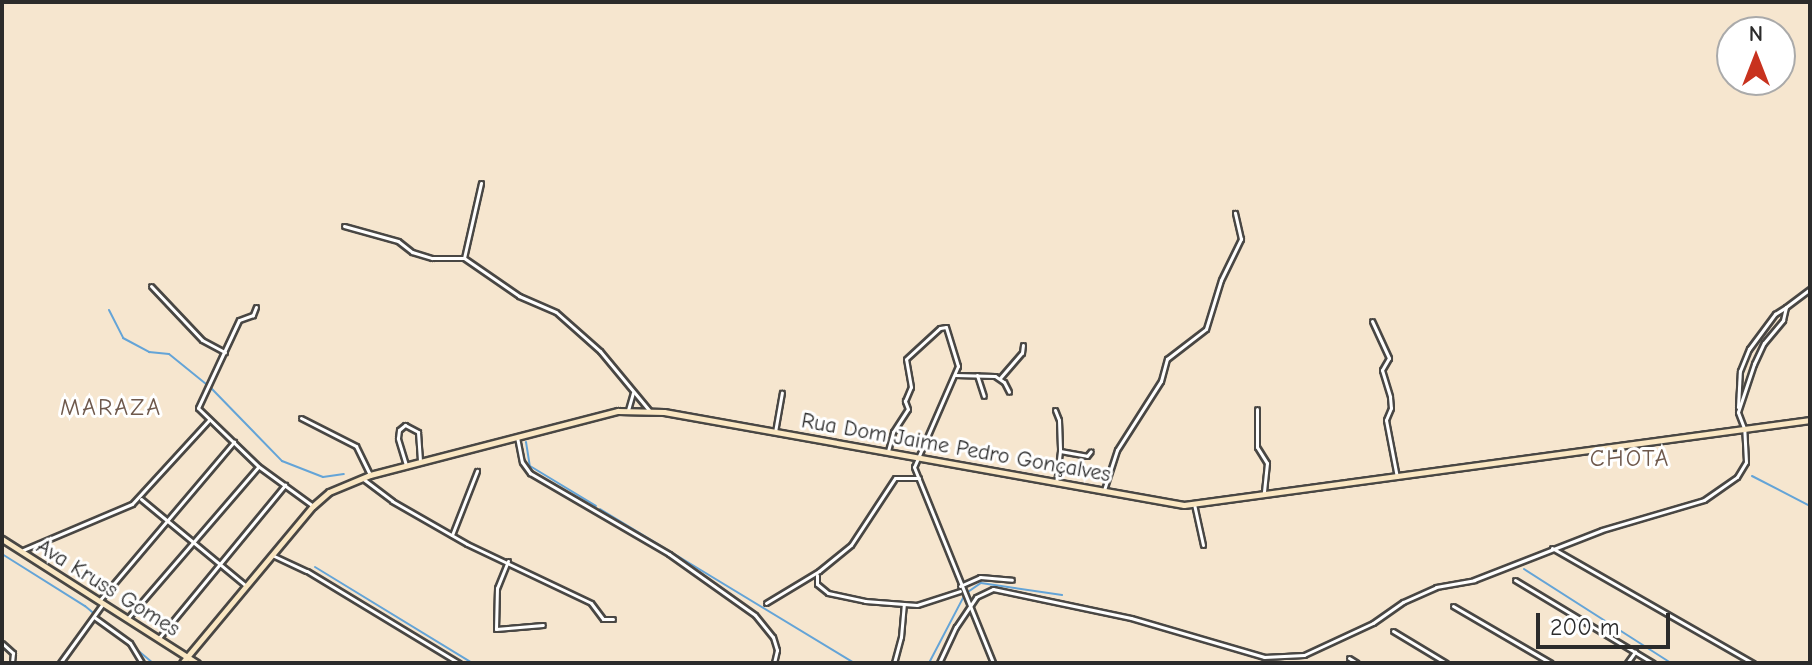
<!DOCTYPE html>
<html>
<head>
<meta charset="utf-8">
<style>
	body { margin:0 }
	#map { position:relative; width:1812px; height:665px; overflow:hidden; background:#f6e6cf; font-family:"Comic Neue",sans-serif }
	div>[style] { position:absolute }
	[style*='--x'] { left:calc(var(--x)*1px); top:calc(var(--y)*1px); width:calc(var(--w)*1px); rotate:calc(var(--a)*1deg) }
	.stream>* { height:2px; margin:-1px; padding:0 1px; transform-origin:1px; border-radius:1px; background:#64a4d7 }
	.roads { filter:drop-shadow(2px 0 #494744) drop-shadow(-2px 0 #494744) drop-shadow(0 2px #494744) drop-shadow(0 -2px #494744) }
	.street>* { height:3px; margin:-1.5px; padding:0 1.5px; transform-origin:1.5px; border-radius:1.5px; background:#fff }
	.secondary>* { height:5px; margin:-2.5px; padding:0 2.5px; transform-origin:2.5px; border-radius:2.5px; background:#fae7c3 }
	span { translate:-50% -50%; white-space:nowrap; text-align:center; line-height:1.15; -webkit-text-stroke:6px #fff; paint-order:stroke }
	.street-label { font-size:22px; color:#2b2b2b }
	.neighbourhood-label { font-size:24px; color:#6f594c; letter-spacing:2px }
	.frame { position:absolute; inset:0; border:4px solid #2b2b2b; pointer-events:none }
	.north { position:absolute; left:1716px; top:16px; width:80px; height:80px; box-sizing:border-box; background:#fff; border:2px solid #aaa; border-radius:50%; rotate:0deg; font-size:22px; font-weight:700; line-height:32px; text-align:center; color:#2b2b2b }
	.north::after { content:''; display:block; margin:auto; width:28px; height:36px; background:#c8321e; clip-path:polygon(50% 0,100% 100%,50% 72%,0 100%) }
	.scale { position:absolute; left:1536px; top:613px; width:134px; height:36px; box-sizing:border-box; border:4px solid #2b2b2b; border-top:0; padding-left:10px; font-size:24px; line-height:28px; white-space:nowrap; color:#2b2b2b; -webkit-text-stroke:6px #fff; paint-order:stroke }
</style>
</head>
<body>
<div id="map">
	<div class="stream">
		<div style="--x:109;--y:310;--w:31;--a:63"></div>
		<div style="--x:123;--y:338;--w:30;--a:28"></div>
		<div style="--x:149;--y:352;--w:20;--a:6"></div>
		<div style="--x:169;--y:354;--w:54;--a:39"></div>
		<div style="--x:211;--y:388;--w:102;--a:45.8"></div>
		<div style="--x:282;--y:461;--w:44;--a:21.3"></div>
		<div style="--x:323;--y:477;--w:21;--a:-8"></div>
		<div style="--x:526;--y:442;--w:24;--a:81"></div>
		<div style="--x:530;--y:466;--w:77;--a:31.2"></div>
		<div style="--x:1752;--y:476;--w:65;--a:27.3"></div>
		<div style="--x:600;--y:509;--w:297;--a:31.2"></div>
		<div style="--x:2;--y:554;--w:98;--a:32.1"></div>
		<div style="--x:85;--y:606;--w:89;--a:40"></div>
		<div style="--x:315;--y:567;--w:184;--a:31.4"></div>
		<div style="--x:1524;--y:569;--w:174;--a:32.6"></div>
		<div style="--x:929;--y:663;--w:78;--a:-62.4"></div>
		<div style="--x:965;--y:594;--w:19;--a:-35"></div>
		<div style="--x:981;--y:583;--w:82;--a:8.4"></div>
	</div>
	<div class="roads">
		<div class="street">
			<div style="--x:344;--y:226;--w:56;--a:15.5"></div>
			<div style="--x:398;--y:241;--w:18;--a:38"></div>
			<div style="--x:412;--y:252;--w:21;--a:17"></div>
			<div style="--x:432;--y:258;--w:32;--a:0"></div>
			<div style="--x:464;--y:258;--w:67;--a:34.6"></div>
			<div style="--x:519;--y:296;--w:40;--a:23.4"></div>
			<div style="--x:556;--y:312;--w:59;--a:41.6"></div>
			<div style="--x:600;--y:351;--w:77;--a:50.3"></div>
			<div style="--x:464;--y:258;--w:77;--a:-77.2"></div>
			<div style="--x:151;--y:286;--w:74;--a:46.6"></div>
			<div style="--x:202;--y:340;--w:26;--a:28"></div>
			<div style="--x:256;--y:307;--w:9;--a:111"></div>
			<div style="--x:253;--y:315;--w:15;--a:160"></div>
			<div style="--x:239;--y:320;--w:97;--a:115"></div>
			<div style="--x:198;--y:408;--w:83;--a:44"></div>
			<div style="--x:258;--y:466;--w:68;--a:36"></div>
			<div style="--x:1372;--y:321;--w:41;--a:65.3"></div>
			<div style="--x:1389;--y:358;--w:14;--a:120"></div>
			<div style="--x:1382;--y:370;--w:28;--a:73"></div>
			<div style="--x:1390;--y:397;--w:11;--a:85"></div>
			<div style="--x:1391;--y:408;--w:13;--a:113"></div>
			<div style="--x:1386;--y:420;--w:58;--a:79.1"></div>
			<div style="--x:955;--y:375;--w:40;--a:1.4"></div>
			<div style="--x:995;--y:376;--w:11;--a:34"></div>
			<div style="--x:1004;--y:382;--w:11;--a:63"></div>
			<div style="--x:977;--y:375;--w:22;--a:72"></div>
			<div style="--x:1000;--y:378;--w:33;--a:-49"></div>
			<div style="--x:1022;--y:353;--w:8;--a:-83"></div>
			<div style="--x:1738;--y:407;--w:36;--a:-87"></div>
			<div style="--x:1740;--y:371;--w:24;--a:-68"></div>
			<div style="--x:1749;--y:349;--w:44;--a:-53.4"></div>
			<div style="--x:1775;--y:314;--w:13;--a:-32"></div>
			<div style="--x:1257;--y:409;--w:38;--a:90"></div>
			<div style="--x:1257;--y:447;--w:19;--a:58"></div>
			<div style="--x:1267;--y:463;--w:30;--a:96"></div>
			<div style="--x:628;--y:410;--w:18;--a:-74"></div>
			<div style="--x:1055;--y:410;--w:11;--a:68"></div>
			<div style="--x:1059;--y:420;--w:31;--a:88"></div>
			<div style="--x:1060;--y:451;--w:31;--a:97"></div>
			<div style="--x:301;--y:418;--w:62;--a:27"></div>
			<div style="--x:356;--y:446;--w:32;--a:64"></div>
			<div style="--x:775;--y:432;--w:40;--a:-80"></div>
			<div style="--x:517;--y:437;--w:25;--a:79"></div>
			<div style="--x:522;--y:462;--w:14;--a:54"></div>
			<div style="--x:530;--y:473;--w:161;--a:30.2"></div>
			<div style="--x:669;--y:554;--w:105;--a:35.3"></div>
			<div style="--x:755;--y:615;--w:28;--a:51"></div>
			<div style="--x:773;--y:637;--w:14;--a:73"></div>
			<div style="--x:777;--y:650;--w:13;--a:103"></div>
			<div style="--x:888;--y:451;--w:20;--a:-75"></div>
			<div style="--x:893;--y:432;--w:27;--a:-57"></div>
			<div style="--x:908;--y:409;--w:9;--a:-111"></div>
			<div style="--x:905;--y:401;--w:15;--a:-67"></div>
			<div style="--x:911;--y:387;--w:28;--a:-100"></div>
			<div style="--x:906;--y:359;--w:46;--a:-42.4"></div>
			<div style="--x:940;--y:328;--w:6;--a:-9"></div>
			<div style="--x:946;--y:327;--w:41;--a:72.9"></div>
			<div style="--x:958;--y:366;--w:110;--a:113.5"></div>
			<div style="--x:914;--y:467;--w:211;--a:68"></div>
			<div style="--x:1060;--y:451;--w:27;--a:10"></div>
			<div style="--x:1087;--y:456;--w:6;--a:-51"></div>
			<div style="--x:406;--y:465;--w:28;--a:-107"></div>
			<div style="--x:398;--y:438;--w:8;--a:-83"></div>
			<div style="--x:399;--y:430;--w:8;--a:-40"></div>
			<div style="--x:405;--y:425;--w:15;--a:28"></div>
			<div style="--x:418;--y:432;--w:30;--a:86"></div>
			<div style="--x:362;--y:478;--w:38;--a:37"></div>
			<div style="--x:392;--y:501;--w:86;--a:29.8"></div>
			<div style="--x:467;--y:544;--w:137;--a:25.4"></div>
			<div style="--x:591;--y:603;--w:20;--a:53"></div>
			<div style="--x:603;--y:619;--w:10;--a:0"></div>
			<div style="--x:1104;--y:490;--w:42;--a:-72"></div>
			<div style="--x:1117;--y:450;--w:82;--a:-57.5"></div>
			<div style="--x:1161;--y:381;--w:23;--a:-75"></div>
			<div style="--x:1167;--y:359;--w:49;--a:-37.6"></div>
			<div style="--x:1206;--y:329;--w:51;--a:-73"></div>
			<div style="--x:1221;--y:280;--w:46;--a:-64"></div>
			<div style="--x:1241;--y:239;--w:27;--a:-103"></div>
			<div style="--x:141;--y:499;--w:136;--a:39.6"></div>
			<div style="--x:1194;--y:504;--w:42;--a:77.6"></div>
			<div style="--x:452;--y:535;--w:69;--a:-68.7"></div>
			<div style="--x:1552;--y:548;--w:232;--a:29.8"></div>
			<div style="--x:23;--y:550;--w:118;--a:-22.9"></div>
			<div style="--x:132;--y:504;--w:113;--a:-47.5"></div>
			<div style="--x:272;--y:555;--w:38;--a:25"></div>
			<div style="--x:307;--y:571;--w:178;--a:31.2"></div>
			<div style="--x:508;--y:561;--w:29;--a:112"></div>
			<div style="--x:497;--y:588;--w:41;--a:91.4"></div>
			<div style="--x:496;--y:629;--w:47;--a:-4.9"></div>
			<div style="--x:817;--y:575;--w:9;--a:90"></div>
			<div style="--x:817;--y:584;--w:14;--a:39"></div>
			<div style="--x:828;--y:593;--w:38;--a:12"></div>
			<div style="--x:865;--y:601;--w:52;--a:4.4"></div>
			<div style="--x:917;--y:605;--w:45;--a:-18"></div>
			<div style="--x:1515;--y:580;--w:161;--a:31"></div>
			<div style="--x:960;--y:586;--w:22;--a:-24"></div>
			<div style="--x:980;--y:577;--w:32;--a:5"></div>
			<div style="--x:99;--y:601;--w:209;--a:-49.7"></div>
			<div style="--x:766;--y:603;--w:62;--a:-31.1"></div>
			<div style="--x:819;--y:571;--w:41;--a:-39.1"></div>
			<div style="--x:851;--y:545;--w:80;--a:-56.7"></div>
			<div style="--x:895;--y:478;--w:24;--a:0"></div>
			<div style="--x:1453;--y:606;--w:113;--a:30.2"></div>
			<div style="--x:94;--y:617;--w:44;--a:35.8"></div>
			<div style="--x:130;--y:643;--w:23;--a:59"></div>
			<div style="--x:127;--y:619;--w:201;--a:-49.2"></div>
			<div style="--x:1393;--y:631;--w:62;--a:31.1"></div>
			<div style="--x:158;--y:639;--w:200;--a:-50.5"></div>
			<div style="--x:2;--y:643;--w:15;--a:42"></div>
			<div style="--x:13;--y:653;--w:10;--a:96"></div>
			<div style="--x:1349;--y:658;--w:9;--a:32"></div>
			<div style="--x:60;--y:663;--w:72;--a:-54.1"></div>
			<div style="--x:894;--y:663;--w:27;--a:-75"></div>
			<div style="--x:901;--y:637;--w:33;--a:-85"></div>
			<div style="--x:939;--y:663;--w:40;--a:-65"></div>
			<div style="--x:956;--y:627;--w:36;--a:-56"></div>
			<div style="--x:976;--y:597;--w:19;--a:-25"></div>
			<div style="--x:993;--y:589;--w:141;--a:11.9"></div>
			<div style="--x:1131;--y:618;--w:139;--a:16.3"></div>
			<div style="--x:1264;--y:657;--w:40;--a:-2.9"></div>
			<div style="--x:1304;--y:655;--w:76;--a:-24.9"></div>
			<div style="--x:1373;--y:623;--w:37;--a:-35"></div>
			<div style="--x:1403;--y:602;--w:36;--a:-24"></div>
			<div style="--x:1436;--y:587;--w:39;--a:-10"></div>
			<div style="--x:1474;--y:580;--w:137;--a:-21.3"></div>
			<div style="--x:1602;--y:530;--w:106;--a:-16.4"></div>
			<div style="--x:1704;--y:500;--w:40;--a:-34.9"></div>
			<div style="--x:1737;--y:477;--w:17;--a:-59"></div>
			<div style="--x:1746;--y:462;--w:34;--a:-93"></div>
			<div style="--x:1744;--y:428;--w:17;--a:-111"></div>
			<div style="--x:1738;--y:412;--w:51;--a:-71.6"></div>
			<div style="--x:1754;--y:364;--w:23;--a:-65"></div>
			<div style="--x:1764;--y:343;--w:30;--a:-50"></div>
			<div style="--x:1783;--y:320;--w:13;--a:-77"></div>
			<div style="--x:1786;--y:307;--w:30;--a:-37"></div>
			<div style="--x:1627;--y:663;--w:14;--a:-54"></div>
		</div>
		<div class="secondary">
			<div style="--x:2;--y:539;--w:231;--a:32.5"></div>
			<div style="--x:182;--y:663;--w:204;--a:-50.2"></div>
			<div style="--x:313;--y:506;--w:21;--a:-41"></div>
			<div style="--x:329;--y:492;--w:44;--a:-22.5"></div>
			<div style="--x:370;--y:475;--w:256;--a:-14.5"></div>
			<div style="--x:618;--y:411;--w:46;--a:1.2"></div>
			<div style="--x:664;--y:412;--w:528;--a:10.14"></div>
			<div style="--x:1184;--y:505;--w:632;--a:-7.73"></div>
		</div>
	</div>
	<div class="street-label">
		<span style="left:956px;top:448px;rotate:10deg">Rua Dom Jaime Pedro Gonçalves</span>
		<span style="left:108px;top:588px;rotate:32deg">Ava Kruss Gomes</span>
	</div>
	<div class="neighbourhood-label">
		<span style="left:111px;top:408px">MARAZA</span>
		<span style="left:1630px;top:459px">CHOTA</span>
	</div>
	<div class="frame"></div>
	<div class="north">N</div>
	<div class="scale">200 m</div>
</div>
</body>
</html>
